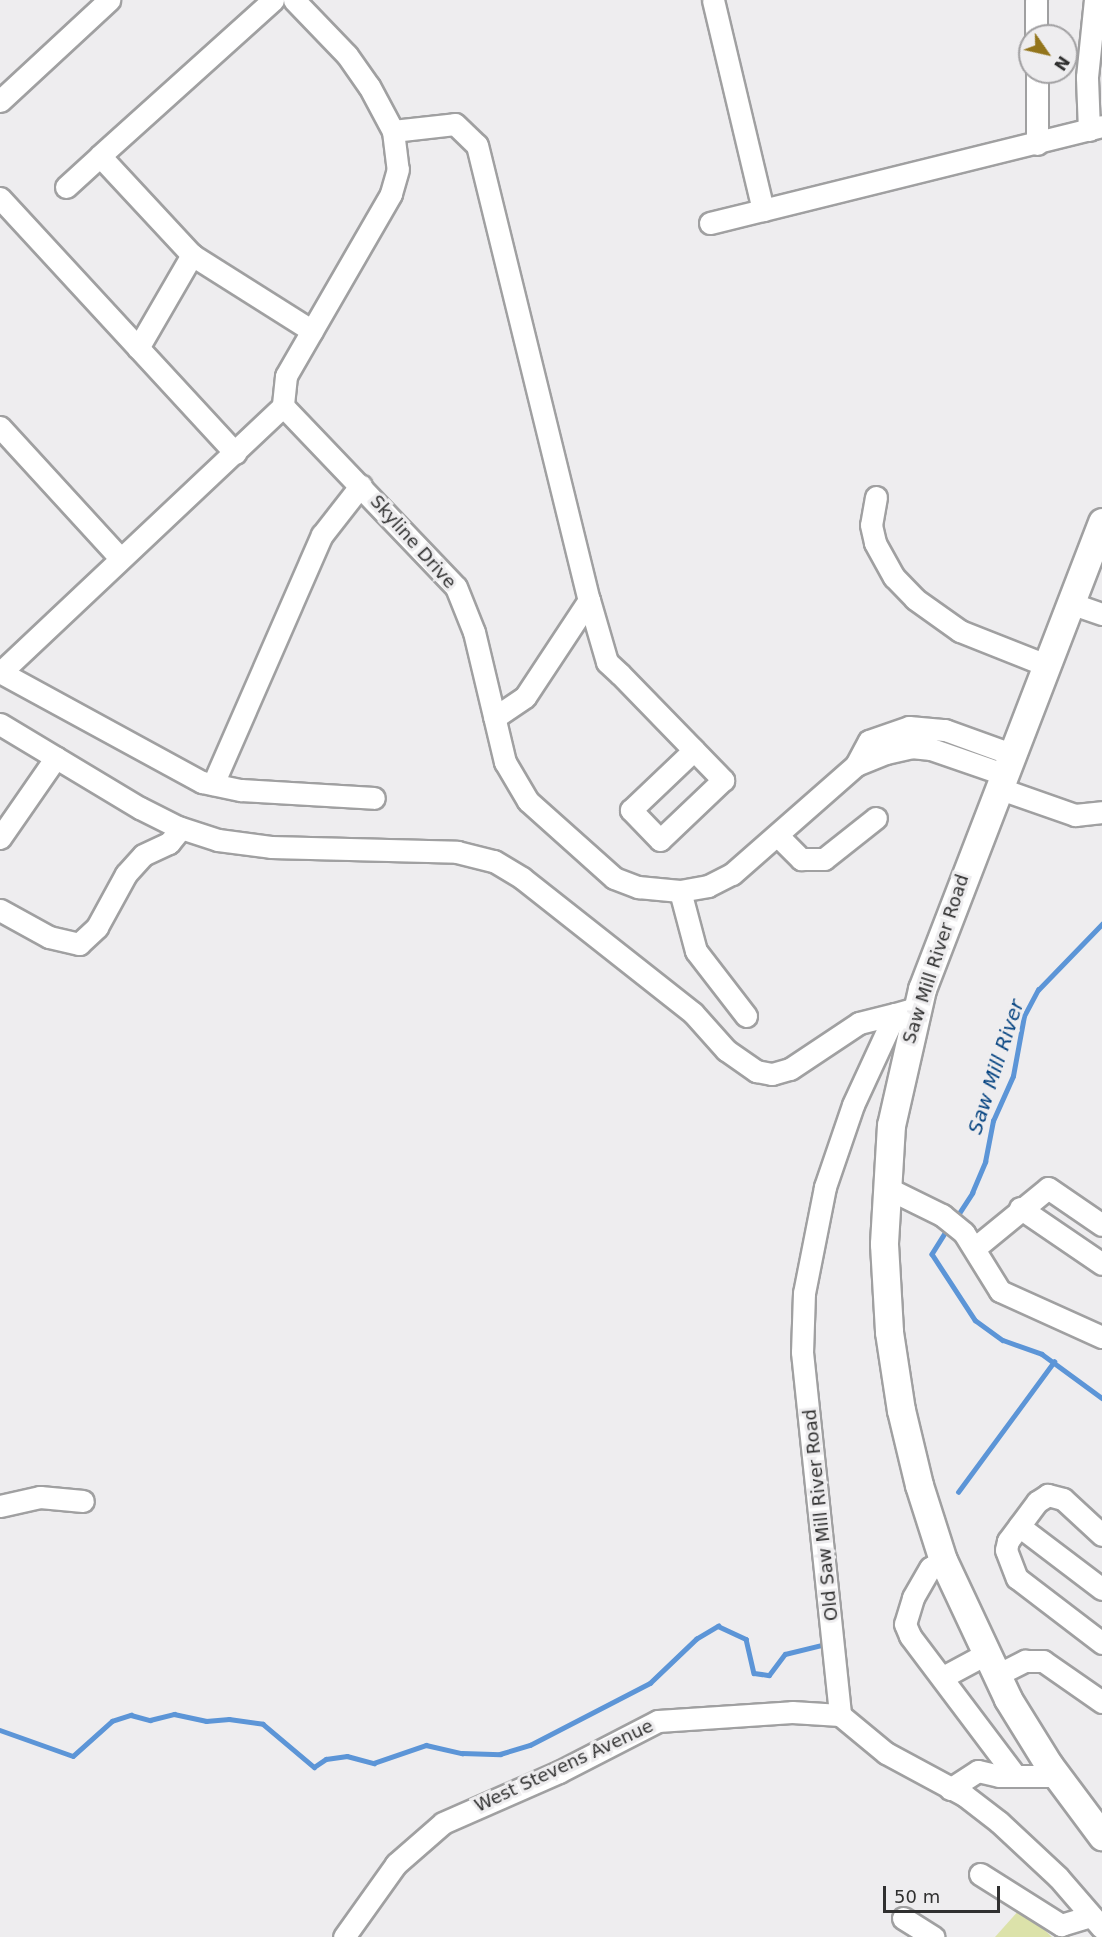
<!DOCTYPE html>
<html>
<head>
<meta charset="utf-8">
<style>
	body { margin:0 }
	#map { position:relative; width:1102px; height:1937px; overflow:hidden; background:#eeedef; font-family:"DejaVu Sans",sans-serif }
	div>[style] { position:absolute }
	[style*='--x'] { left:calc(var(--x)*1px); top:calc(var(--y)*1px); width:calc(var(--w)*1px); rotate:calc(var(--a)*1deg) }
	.green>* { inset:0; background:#dce2aa }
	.stream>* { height:4.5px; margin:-2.25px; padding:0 2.25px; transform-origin:2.25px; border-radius:2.25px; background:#5c95d7 }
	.roads { filter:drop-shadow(2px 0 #a0a0a1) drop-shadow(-2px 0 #a0a0a1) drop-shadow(0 2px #a0a0a1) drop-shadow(0 -2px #a0a0a1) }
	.minor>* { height:21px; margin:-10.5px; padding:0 10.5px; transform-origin:10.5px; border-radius:10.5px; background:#fff }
	.major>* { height:27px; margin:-13.5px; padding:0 13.5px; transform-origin:13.5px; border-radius:13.5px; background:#fff }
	span { translate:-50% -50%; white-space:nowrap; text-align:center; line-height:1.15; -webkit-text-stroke:6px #eeedef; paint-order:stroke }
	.street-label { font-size:18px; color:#303030 }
	.water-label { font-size:20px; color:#074582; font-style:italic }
	.north { position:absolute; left:1018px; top:24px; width:60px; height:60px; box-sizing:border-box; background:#eeedef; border:2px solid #a2a1a3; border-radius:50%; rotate:124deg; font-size:16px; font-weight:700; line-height:24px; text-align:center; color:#303030 }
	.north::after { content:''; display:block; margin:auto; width:21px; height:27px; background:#93751c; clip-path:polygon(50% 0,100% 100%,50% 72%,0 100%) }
	.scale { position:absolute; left:883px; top:1886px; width:117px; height:27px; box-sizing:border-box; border:3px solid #303030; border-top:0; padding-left:8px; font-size:18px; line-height:21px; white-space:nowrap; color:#303030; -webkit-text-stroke:4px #eeedef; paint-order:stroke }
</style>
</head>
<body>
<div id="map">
	<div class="green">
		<div style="clip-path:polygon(1021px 1908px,1052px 1937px,995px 1937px)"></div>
	</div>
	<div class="stream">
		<div style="--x:956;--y:1218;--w:30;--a:-57"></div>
		<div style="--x:972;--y:1193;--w:34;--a:-67"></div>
		<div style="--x:985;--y:1162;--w:42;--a:-79"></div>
		<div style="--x:993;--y:1121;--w:49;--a:-66"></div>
		<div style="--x:1013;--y:1076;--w:61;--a:-79.6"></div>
		<div style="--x:1024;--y:1016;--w:30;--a:-62"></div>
		<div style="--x:1038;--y:990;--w:92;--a:-45.9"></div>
		<div style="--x:949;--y:1227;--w:32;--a:122"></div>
		<div style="--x:932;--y:1254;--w:79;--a:56.9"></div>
		<div style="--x:975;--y:1320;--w:34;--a:36"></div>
		<div style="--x:1003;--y:1340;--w:41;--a:19.7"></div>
		<div style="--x:1042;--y:1354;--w:74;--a:36.3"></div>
		<div style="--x:958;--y:1492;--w:162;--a:-53.6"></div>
		<div style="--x:0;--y:1730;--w:77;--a:19.6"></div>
		<div style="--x:73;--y:1756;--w:52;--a:-41.9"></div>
		<div style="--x:112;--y:1721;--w:20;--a:-18"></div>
		<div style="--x:131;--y:1715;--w:20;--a:15"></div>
		<div style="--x:150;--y:1720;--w:25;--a:-14"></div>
		<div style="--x:174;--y:1714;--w:33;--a:12"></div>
		<div style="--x:206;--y:1721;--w:23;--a:-5"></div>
		<div style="--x:229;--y:1719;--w:34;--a:8"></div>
		<div style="--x:263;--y:1724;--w:67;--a:40.1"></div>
		<div style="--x:314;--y:1767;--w:14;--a:-34"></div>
		<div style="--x:326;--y:1759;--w:21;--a:-8"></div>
		<div style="--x:347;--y:1756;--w:28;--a:15"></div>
		<div style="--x:374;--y:1763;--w:55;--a:-19.1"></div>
		<div style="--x:426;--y:1745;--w:37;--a:13"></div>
		<div style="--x:462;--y:1753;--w:38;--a:2"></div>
		<div style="--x:500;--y:1754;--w:31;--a:-17"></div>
		<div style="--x:530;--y:1745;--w:135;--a:-27.3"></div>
		<div style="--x:650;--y:1683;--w:64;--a:-43.7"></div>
		<div style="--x:696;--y:1639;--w:26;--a:-31"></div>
		<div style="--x:718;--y:1626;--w:31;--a:25"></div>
		<div style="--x:746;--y:1639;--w:35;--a:77"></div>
		<div style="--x:754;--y:1673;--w:15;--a:8"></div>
		<div style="--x:769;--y:1675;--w:26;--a:-53"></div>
		<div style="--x:785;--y:1654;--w:42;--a:-13.7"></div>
	</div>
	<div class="roads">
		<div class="minor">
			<div style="--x:273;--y:0;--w:233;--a:138"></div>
			<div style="--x:100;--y:156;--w:135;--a:47.1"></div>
			<div style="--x:192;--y:255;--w:142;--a:32.3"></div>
			<div style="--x:294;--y:0;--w:76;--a:46.1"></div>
			<div style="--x:347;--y:55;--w:38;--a:55"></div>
			<div style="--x:369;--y:86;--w:51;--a:61.9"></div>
			<div style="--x:393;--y:131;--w:38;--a:83"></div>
			<div style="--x:398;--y:169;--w:26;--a:106"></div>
			<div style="--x:391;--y:194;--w:210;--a:120"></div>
			<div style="--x:286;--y:376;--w:30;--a:96"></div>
			<div style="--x:283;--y:406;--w:250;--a:46.3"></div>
			<div style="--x:456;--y:587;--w:48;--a:68.2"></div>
			<div style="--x:474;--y:632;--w:134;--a:76.6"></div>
			<div style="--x:505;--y:762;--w:45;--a:59.5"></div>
			<div style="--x:528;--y:801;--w:115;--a:41.8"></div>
			<div style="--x:614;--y:878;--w:26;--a:21"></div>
			<div style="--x:638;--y:887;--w:42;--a:5.4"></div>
			<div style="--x:680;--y:891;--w:28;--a:-10"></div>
			<div style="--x:708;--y:886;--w:27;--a:-27"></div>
			<div style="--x:732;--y:874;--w:165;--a:-41.3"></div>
			<div style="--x:856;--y:765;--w:32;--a:-22"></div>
			<div style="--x:886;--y:753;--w:26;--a:-13"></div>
			<div style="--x:911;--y:747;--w:20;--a:6"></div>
			<div style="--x:931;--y:749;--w:76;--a:19.1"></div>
			<div style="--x:713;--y:0;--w:216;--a:76.6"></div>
			<div style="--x:763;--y:210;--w:349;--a:-13.9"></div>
			<div style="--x:1036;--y:0;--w:36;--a:90"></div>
			<div style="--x:1037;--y:72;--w:72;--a:90"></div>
			<div style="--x:0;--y:101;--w:149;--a:-42.8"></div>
			<div style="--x:1089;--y:130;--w:53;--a:-92.2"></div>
			<div style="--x:1087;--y:77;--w:77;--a:-84.1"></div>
			<div style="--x:393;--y:131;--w:62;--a:-6.4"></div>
			<div style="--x:455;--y:124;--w:30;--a:44"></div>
			<div style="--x:477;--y:145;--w:469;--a:76.2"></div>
			<div style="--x:589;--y:600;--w:116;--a:123.4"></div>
			<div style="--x:525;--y:697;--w:37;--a:146"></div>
			<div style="--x:66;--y:187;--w:46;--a:-42.4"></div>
			<div style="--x:0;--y:198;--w:347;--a:47.3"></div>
			<div style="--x:710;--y:223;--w:55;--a:-13.8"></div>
			<div style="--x:138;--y:348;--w:108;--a:-59.9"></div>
			<div style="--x:0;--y:427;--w:178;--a:47.5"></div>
			<div style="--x:876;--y:497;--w:28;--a:100"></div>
			<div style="--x:871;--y:525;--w:18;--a:77"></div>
			<div style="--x:875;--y:543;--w:39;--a:61"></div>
			<div style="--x:894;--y:577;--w:30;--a:46"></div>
			<div style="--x:915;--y:599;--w:55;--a:35.4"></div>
			<div style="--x:960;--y:631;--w:92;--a:21.6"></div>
			<div style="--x:589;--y:600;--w:65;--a:73.8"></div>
			<div style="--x:607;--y:662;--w:18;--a:43"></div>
			<div style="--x:620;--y:674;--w:103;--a:45.8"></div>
			<div style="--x:692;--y:748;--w:45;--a:45.9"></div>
			<div style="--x:723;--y:780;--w:87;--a:136.4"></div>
			<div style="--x:660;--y:840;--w:42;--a:-134"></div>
			<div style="--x:631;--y:810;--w:87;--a:-43.6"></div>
			<div style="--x:1070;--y:603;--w:34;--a:19"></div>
			<div style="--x:0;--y:672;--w:230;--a:28.6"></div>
			<div style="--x:202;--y:782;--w:40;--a:12"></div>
			<div style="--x:241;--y:790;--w:133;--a:3.4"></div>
			<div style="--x:0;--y:673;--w:389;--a:-43.3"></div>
			<div style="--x:0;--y:724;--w:163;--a:31"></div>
			<div style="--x:140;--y:808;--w:42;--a:26.6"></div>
			<div style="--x:178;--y:827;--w:42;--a:18"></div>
			<div style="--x:218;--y:840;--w:53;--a:7.5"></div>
			<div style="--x:271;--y:847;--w:186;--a:1.5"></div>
			<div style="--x:457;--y:852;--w:38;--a:14"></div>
			<div style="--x:494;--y:861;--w:33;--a:31"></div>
			<div style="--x:522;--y:878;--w:218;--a:38.3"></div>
			<div style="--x:693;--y:1013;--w:50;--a:48.3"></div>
			<div style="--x:726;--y:1050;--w:37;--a:35"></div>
			<div style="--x:756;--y:1071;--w:16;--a:11"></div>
			<div style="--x:772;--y:1074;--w:19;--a:-16"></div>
			<div style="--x:790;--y:1069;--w:83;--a:-33.7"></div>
			<div style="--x:859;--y:1023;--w:37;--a:-14"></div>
			<div style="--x:856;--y:765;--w:27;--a:-62"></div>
			<div style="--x:869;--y:741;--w:42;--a:-19.3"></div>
			<div style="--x:909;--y:727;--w:36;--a:5"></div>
			<div style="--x:945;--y:730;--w:70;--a:20"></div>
			<div style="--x:213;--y:784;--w:272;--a:-66.4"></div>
			<div style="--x:322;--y:535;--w:63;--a:-52"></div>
			<div style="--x:998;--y:788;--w:82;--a:19.3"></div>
			<div style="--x:1075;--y:815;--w:27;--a:-6"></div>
			<div style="--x:778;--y:836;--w:33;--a:45"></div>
			<div style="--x:801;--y:859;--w:23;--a:0"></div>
			<div style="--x:824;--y:859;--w:66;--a:-38.3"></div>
			<div style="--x:0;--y:838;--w:98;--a:-55.3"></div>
			<div style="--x:680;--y:891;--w:62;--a:75.1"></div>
			<div style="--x:696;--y:951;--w:82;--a:52.4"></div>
			<div style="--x:0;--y:910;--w:56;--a:28.9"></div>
			<div style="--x:49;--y:937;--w:31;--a:13"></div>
			<div style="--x:79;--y:944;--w:25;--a:-43"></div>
			<div style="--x:97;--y:927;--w:60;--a:-61.3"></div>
			<div style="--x:126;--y:874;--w:25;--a:-48"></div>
			<div style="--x:143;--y:855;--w:29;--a:-25"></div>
			<div style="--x:169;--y:843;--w:19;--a:-51"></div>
			<div style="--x:916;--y:1008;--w:22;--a:164"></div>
			<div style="--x:895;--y:1014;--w:100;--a:114.8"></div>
			<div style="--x:853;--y:1105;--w:87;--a:108.9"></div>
			<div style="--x:825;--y:1187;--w:108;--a:101.2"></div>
			<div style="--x:804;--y:1293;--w:59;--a:91.9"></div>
			<div style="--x:802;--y:1352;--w:365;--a:84"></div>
			<div style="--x:840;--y:1715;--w:60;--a:39.6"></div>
			<div style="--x:886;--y:1753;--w:89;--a:28.3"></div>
			<div style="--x:964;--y:1795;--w:44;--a:37.6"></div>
			<div style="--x:999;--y:1822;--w:81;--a:43"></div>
			<div style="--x:1058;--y:1877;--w:67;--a:49.2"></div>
			<div style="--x:885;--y:1187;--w:64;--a:26.2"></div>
			<div style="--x:942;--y:1215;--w:28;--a:39"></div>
			<div style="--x:964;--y:1233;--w:68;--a:58.2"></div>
			<div style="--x:1000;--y:1291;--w:112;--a:24.3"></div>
			<div style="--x:1020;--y:1208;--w:99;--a:34.3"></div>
			<div style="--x:976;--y:1247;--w:93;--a:-39.3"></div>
			<div style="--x:1048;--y:1188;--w:65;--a:34.4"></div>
			<div style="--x:0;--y:1506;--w:41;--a:-12.7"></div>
			<div style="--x:40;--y:1497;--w:43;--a:5.3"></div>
			<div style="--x:1019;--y:1526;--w:104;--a:37.2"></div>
			<div style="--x:1102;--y:1535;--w:53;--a:-137.3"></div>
			<div style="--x:1063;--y:1499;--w:16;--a:-165"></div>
			<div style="--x:1048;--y:1495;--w:13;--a:148"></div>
			<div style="--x:1037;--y:1502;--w:49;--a:126.6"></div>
			<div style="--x:1008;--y:1541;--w:9;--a:103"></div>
			<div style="--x:1006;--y:1550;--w:30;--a:69"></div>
			<div style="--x:1017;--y:1578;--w:107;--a:37.4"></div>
			<div style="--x:943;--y:1560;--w:15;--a:148"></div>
			<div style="--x:930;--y:1568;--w:34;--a:120"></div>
			<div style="--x:913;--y:1598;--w:27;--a:107"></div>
			<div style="--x:905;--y:1624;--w:13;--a:67"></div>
			<div style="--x:910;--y:1636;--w:173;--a:53"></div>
			<div style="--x:995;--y:1676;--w:34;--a:-27"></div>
			<div style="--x:1025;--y:1661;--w:18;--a:0"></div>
			<div style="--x:1043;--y:1661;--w:72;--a:34.8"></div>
			<div style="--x:943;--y:1677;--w:47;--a:-28.2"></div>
			<div style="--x:950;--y:1789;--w:33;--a:-33"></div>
			<div style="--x:978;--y:1771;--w:22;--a:13"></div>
			<div style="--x:999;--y:1776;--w:58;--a:0"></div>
			<div style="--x:980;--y:1874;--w:96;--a:32.2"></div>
			<div style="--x:1061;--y:1925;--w:31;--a:-17"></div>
			<div style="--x:903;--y:1918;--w:36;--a:32"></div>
			<div style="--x:344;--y:1937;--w:90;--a:-54.5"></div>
			<div style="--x:396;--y:1864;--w:62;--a:-41.1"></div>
			<div style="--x:443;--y:1823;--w:127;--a:-23.7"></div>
			<div style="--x:559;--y:1772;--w:111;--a:-27.3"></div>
			<div style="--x:658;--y:1721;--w:134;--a:-3.8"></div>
			<div style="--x:792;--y:1712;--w:48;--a:3.6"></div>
		</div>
		<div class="major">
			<div style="--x:1102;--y:522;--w:500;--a:111.08"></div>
			<div style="--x:922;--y:989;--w:139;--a:102.8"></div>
			<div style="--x:891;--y:1125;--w:119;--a:93.4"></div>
			<div style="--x:884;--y:1244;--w:88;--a:86.7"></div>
			<div style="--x:889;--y:1332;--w:79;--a:81.3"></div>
			<div style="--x:901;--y:1410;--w:77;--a:76.5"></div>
			<div style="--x:919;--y:1485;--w:79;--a:72.3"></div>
			<div style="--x:943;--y:1560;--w:153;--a:64.9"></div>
			<div style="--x:1008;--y:1699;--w:78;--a:58.2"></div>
			<div style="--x:1049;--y:1765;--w:89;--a:53.3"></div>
		</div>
	</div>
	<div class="street-label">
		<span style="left:413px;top:542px;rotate:48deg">Skyline Drive</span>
		<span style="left:936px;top:959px;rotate:-72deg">Saw Mill River Road</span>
		<span style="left:821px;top:1515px;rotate:-96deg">Old Saw Mill River Road</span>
		<span style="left:564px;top:1766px;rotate:-25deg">West Stevens Avenue</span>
	</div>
	<div class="water-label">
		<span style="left:996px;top:1067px;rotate:-72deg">Saw Mill River</span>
	</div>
	<div class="north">N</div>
	<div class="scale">50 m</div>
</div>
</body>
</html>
